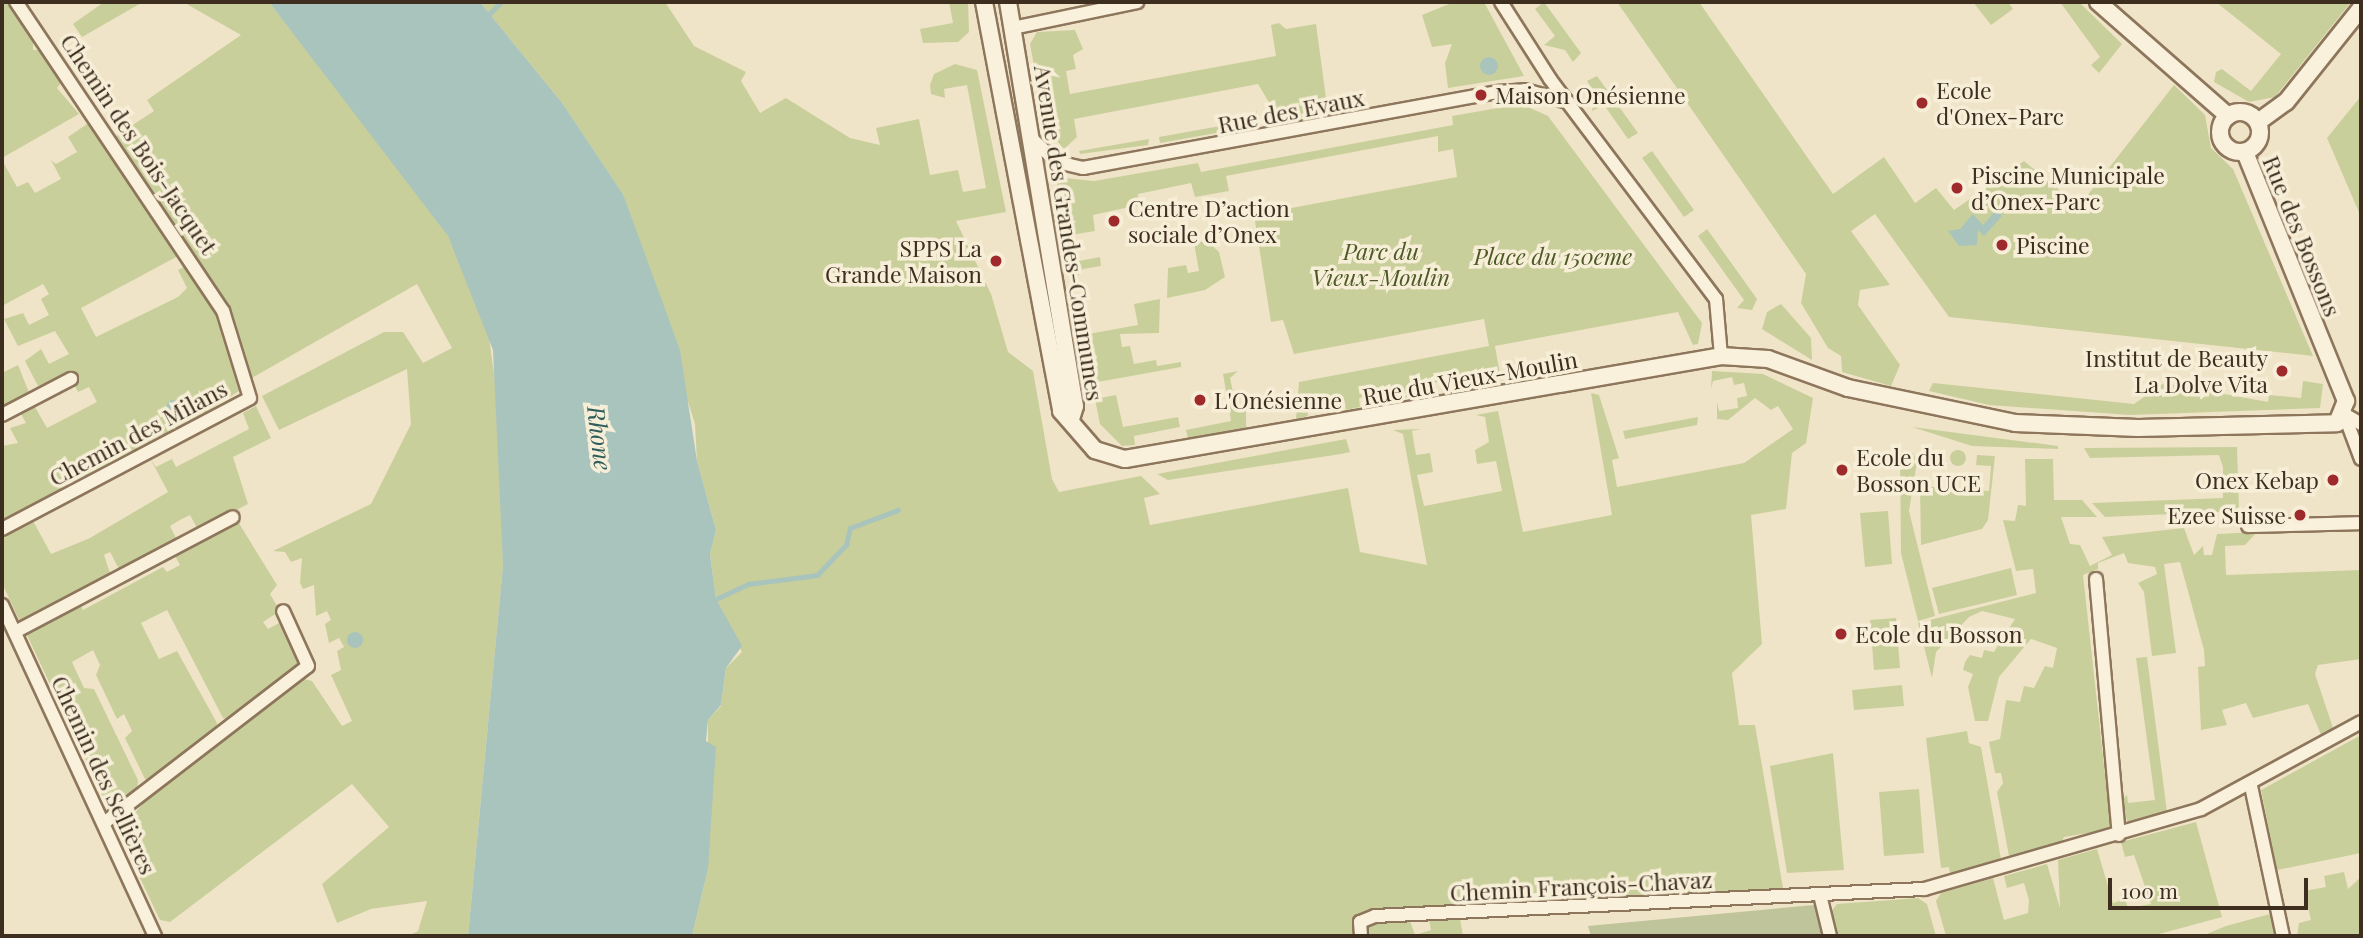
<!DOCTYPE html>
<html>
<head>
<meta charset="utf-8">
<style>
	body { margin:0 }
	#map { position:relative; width:2363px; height:938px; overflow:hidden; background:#f0e4c8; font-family:"Playfair Display",serif }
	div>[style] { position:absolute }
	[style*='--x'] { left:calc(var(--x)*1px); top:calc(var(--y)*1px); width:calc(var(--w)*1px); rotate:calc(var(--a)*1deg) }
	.green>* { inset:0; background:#c9cf9b }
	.round { border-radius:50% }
	.cemetery>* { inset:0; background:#bfc49a }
	.water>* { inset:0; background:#a9c4bc }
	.stream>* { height:4.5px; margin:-2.25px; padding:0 2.25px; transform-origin:2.25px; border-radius:2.25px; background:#a9c4bc }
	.roads { filter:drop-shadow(2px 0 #8d765c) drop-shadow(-2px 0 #8d765c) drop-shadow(0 2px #8d765c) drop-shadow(0 -2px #8d765c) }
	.minor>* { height:12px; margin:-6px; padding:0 6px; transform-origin:6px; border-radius:6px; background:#faf1dc }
	.tertiary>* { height:16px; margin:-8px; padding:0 8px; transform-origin:8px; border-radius:8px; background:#faf1dc }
	.tertiary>.ring { margin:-8px; padding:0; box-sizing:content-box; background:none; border:16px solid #faf1dc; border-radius:50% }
	.dots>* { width:19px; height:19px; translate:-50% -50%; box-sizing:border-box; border:4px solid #f7eed8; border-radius:50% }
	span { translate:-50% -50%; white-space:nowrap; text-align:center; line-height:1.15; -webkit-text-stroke:7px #f7eed8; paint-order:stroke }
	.poi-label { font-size:23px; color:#3d2e20 }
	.left { translate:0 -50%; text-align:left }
	.right { translate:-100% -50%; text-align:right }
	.street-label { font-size:23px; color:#3d2e20 }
	.park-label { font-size:23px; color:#4d5a26; font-style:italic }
	.water-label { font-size:24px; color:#2f5d5a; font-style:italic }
	.frame { position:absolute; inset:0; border:4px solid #3d2e20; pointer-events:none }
	.scale { position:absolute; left:2108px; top:878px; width:200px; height:32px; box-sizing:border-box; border:4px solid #3d2e20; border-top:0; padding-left:9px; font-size:21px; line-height:24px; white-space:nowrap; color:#3d2e20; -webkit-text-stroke:5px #f7eed8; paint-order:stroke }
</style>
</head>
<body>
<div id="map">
	<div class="green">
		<div style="clip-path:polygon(2px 2px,11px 2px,33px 30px,33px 50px,46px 50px,65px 78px,57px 88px,79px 114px,2px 158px)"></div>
		<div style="clip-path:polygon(104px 2px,143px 2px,82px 37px,73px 24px)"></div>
		<div style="clip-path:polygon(183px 2px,269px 2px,419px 193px,448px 236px,487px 323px,499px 410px,503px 565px,468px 936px,408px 936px,418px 931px,427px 901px,371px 909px,337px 923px,322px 884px,389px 827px,352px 784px,170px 922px,160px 920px,118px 832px,147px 799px,300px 678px,312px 681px,342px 726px,352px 721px,331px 675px,341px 670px,337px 651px,344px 647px,339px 638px,329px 643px,325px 624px,331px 620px,327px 611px,316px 616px,314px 585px,303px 589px,300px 583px,302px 558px,291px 562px,285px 552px,273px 551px,371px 504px,411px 424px,407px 369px,279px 430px,262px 396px,384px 332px,403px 332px,423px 363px,452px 348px,417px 284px,250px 379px,228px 307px,116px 136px,154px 111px,147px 100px,241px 35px)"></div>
		<div style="clip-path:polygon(480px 2px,665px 2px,694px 46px,746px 72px,741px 81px,760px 113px,786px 98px,850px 138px,880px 145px,876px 128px,919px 119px,930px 175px,958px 170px,963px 192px,986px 188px,967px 85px,944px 89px,945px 98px,931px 94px,930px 85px,934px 74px,955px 64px,977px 70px,1006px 212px,956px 221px,991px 294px,1008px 352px,1033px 371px,1052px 479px,1059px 492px,1141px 476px,1160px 494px,1144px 498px,1150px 525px,1348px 488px,1360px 552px,1427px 565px,1403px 434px,1393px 430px,1421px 429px,1412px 431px,1416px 455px,1430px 453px,1433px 472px,1417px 475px,1424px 506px,1502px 491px,1496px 461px,1477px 464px,1475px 450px,1489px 442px,1485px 417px,1476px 415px,1498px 411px,1523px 532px,1612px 515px,1591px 393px,1599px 395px,1619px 458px,1612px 460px,1617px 487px,1744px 463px,1793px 429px,1778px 406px,1771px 410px,1755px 398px,1728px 420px,1717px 419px,1717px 402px,1719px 411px,1738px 408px,1737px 398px,1747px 396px,1744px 383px,1734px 385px,1732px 377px,1713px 381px,1711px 389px,1712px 371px,1763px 374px,1813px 398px,1806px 443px,1792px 453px,1786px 509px,1751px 515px,1762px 644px,1732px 673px,1739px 725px,1755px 725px,1783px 888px,1387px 908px,1387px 922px,1410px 921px,1415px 935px,1431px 930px,1429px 920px,1460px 918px,1463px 936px,692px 936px,708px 869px,708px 720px,721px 706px,726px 668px,742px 652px,716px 599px,710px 554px,716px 530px,697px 461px,695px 424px,623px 194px,563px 104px)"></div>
		<div style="clip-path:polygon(949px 2px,968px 2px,969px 32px,958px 42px,923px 43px,920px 29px,953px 23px)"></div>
		<div style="clip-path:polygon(1454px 2px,1484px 2px,1524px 76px,1448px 88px,1445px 63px,1452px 44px,1432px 47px,1422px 15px)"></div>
		<div style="clip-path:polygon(1544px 2px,1581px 53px,1573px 62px,1565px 50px,1544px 45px,1555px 36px,1535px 9px)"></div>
		<div style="clip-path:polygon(1617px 2px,1699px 2px,1833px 194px,1884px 157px,1915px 203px,1936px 188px,1954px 210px,2024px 161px,2079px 206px,2174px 85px,2205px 115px,2211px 148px,2233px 169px,2313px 356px,1949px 317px,1875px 214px,1851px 231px,1890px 285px,1860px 290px,1858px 305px,1900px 365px,1891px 386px,1842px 372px,1841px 356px,1828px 348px,1801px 303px,1806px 274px)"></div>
		<div style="clip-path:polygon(1973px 2px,2008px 2px,2013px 9px,1991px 25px)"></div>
		<div style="clip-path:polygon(2060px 2px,2079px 2px,2122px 44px,2099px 73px,2091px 65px,2100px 57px)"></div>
		<div style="clip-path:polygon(2216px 2px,2351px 2px,2275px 97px,2249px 102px,2214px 82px,2216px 72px,2222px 69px,2251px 91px,2281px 54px)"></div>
		<div style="clip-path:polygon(1279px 23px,1286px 29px,1316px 24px,1328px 113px,1280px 121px,1258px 84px,1074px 119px,1077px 137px,1064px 149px,1045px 127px,1030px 44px,1037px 32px,1075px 30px,1083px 49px,1073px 55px,1076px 69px,1066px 71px,1070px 94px,1276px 56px,1271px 25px)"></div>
		<div style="clip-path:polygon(1597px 76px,1638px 133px,1628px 139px,1604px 105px,1592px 111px,1595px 93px,1587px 81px)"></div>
		<div style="clip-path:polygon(2361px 96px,2361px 217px,2327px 138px)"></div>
		<div style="clip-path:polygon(1521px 104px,1548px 116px,1702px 323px,1698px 344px,1693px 345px,1678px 312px,1495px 346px,1501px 380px,1494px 382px,1488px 372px,1413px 387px,1414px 396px,1401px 398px,1399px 390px,1359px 398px,1360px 407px,1346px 410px,1344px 400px,1307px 406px,1308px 416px,1296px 419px,1299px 382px,1489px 346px,1484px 319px,1294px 354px,1283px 320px,1271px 322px,1254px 215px,1457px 177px,1453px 149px,1438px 152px,1438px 136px,1226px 176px,1229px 191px,1195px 197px,1191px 183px,1138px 194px,1139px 205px,1093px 215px,1095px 231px,1065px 236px,1056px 177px,1094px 181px,1198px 163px,1201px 172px,1453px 125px,1452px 116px)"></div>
		<div style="clip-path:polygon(1257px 109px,1256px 126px,1160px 143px,1159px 137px,1254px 120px)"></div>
		<div style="clip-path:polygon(93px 120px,180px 255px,81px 308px,96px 337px,178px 297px,187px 288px,178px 270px,188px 265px,218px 314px,239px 391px,161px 442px,158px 437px,2px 524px,2px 446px,18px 443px,10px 428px,26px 423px,21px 414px,35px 407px,47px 428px,97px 402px,89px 387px,78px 392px,69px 374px,38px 386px,25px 361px,41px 349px,49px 364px,69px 354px,55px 331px,18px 346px,4px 319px,23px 313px,29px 325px,49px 315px,41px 299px,49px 294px,43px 284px,2px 306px,2px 160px,17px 187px,28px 182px,35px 193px,61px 179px,51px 160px,56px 164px,77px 152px,68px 137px)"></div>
		<div style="clip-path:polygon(1149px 139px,1148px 145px,1080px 154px,1079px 151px)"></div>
		<div style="clip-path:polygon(1652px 151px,1694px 210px,1684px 217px,1642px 158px)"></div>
		<div style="clip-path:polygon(1707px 229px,1757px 299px,1752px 310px,1737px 308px,1744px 300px,1698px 236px)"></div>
		<div style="clip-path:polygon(1207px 241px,1219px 252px,1225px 277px,1205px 290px,1167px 298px,1168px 268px,1186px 265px,1188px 273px,1199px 271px,1194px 243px)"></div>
		<div style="clip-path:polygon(1100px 257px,1101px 266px,1083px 269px,1072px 284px,1068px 263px)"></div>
		<div style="clip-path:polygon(1160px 299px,1159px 333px,1120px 334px,1122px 347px,1130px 346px,1134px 364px,1156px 360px,1157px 366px,1181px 362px,1181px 367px,1092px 383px,1083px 335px,1138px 325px,1134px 304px)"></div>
		<div style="clip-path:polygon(1781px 304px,1811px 338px,1812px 360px,1762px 329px,1767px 312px)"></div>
		<div style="clip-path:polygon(18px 365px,30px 395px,2px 409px,2px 373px)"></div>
		<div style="clip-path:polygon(1238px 371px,1230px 378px,1236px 406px,1246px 404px,1246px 429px,1188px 439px,1186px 430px,1231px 421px,1223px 374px)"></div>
		<div style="clip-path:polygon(2303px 381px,2323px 384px,2320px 408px,2130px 415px,1989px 405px,1929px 391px,1933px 383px,2134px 404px,2164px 383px,2268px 402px,2269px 395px,2301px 398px)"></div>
		<div style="clip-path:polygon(1116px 395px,1123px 427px,1178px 417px,1180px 427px,1134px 436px,1135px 445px,1122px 446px,1100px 424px,1095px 399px)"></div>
		<div style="clip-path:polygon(256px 406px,271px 438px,233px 457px,248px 504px,198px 530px,190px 515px,180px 520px,170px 526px,177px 540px,120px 571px,110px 552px,104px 555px,111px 576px,21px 624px,2px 583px,2px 535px,32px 519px,51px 554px,90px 538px,168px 492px,150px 458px,156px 467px,172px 459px,176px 467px,249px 429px,243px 413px)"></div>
		<div style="clip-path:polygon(1698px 417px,1697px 425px,1625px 439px,1623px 431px)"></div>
		<div style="clip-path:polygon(1912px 427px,2058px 446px,2058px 449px,1972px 446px)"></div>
		<div style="clip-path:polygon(1346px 439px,1350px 452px,1341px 454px,1168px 480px,1157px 474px)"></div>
		<div style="clip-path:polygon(2237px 447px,2239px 511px,2105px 517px,2092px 503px,2223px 498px,2223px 467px,2219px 455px,2090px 458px,2084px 448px)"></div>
		<div class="round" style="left:1950px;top:450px;width:16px;height:16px"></div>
		<div style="clip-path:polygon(1900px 451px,1913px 453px,1917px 462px,1909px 511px,1935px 616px,1918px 621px,1901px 553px)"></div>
		<div style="clip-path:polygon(1977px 455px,1995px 456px,1988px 520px,1982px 529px,1921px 545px,1920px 486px,1989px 491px,1991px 466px,1976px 465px)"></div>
		<div style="clip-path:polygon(2025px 459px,2053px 459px,2054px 500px,2082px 500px,2097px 517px,2061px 517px,2070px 544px,2080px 545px,2090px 566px,2112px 555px,2102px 537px,2184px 528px,2194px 555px,2203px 546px,2204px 555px,2212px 555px,2217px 534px,2257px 532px,2245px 545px,2225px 546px,2226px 575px,2361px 570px,2361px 659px,2318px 665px,2315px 674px,2334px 731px,2322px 737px,2308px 704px,2253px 718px,2246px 703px,2222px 710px,2227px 725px,2201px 730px,2198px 667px,2205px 666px,2204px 650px,2180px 562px,2164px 564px,2176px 653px,2152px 656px,2144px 592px,2138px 583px,2157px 574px,2155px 567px,2128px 563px,2124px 553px,2098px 563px,2098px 569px,2083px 575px,2111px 829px,2064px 837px,2061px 843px,2009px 856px,1997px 792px,2003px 783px,2001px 773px,1995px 773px,1989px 742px,2000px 739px,2006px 700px,2020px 702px,2024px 686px,2034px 688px,2045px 666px,2053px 668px,2057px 648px,2031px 639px,1999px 677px,1988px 721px,1975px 721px,1968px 687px,1973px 674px,1963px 670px,1965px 662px,1970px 655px,1982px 658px,1984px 650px,1994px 652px,2015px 619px,1982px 611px,1969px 617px,1936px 652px,1932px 678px,1918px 623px,2036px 593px,2033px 569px,2016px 571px,2003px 520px,2015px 521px,2018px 505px,2026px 506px)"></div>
		<div style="clip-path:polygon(1888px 511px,1892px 564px,1865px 567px,1860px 513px)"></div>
		<div style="clip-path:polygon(237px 520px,277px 585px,270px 594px,280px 611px,263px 622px,268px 629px,281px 622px,298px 664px,230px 720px,223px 718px,167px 610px,141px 623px,159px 659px,177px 651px,217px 723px,215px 733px,155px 781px,145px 779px,125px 738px,132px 731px,124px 714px,117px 719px,96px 675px,100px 665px,93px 650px,72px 662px,84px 688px,94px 689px,138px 780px,137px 793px,109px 809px,25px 631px,79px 603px,83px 610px,163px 567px,167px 572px,180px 565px,174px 554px)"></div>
		<div style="clip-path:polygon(2011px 568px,2017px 595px,1939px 614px,1932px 588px)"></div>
		<div style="clip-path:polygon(1896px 618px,1900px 668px,1874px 670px,1870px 620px)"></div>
		<div style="clip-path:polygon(2147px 657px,2167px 812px,2128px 824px,2121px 801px,2127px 795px,2128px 803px,2155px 800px,2136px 658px)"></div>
		<div style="clip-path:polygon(1902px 685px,1904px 706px,1854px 710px,1852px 690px)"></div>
		<div style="clip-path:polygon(1967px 731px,1969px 743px,1981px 747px,2001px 859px,1950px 874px,1949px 867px,1941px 868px,1926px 738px)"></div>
		<div style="clip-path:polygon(2361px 735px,2361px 853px,2277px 870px,2261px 790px)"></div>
		<div style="clip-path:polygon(1833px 753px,1844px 870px,1787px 873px,1770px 766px)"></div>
		<div style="clip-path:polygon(1919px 789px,1924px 853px,1884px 856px,1879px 792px)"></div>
		<div style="clip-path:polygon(2196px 822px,2222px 917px,2152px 936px,1946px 936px,1936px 901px,1941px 893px,1993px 878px,2004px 920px,2028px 913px,2029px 900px,2024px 883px,2007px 888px,2004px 876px,2047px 864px,2060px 908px,2058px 860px,2097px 849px,2113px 903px,2125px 899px,2128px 908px,2151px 904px,2134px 855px,2125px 857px,2121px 842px)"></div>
		<div style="clip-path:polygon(2344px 872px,2348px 889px,2361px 877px,2361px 936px,2297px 936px,2299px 923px,2311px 920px,2304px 891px,2326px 887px,2324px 876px)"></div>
		<div style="clip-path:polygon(1918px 898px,1927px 904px,1936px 936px,1837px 936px,1830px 913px,1837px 904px)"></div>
		<div style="clip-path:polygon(2270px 914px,2277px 936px,2202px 936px,2226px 926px)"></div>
	</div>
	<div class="cemetery">
		<div style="clip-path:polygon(1814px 905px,1825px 936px,1591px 936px,1588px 926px)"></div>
	</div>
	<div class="water">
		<div style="clip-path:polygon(269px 2px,480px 2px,563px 104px,623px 194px,680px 350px,697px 461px,716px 530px,710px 554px,716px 599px,742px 646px,726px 668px,721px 705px,708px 720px,706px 741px,716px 747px,708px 869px,692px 936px,468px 936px,503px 565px,493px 350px,448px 236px)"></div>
		<div class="round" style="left:1480px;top:57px;width:18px;height:18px"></div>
		<div style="clip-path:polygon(1997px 209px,2002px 216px,1984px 236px,1978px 230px,1977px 245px,1959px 246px,1948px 231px,1960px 229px,1973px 214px,1983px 225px)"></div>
		<div class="round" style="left:166px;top:400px;width:16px;height:16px"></div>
		<div class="round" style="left:347px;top:632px;width:16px;height:16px"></div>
	</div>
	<div class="stream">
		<div style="--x:487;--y:16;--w:20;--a:-45"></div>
		<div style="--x:716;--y:599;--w:35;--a:-25"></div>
		<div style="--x:748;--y:584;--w:70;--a:-7.4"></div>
		<div style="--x:817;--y:575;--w:42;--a:-46"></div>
		<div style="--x:846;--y:545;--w:17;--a:-77"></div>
		<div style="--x:850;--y:528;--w:51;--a:-20.6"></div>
	</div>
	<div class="roads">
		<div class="minor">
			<div style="--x:1501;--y:2;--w:91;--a:57.5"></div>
			<div style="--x:1550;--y:79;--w:276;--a:53"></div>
			<div style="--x:1716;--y:299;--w:57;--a:85"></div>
			<div style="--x:1013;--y:28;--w:127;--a:-11.8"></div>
			<div style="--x:1031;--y:138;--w:35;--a:43"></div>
			<div style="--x:1057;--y:162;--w:27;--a:13"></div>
			<div style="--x:1083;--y:168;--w:422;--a:-10.4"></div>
			<div style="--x:1498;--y:92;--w:27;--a:-4"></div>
			<div style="--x:1525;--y:90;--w:45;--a:15.6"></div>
			<div style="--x:2344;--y:414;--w:48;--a:69.3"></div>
			<div style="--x:2344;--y:414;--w:20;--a:30"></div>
			<div style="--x:2;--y:415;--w:78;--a:-27.6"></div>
			<div style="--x:2248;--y:526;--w:113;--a:-1.5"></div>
			<div style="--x:2;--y:529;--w:280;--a:-27.8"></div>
			<div style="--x:250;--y:398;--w:91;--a:-107.2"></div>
			<div style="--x:223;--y:311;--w:372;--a:-123.8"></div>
			<div style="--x:2096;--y:579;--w:257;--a:84.9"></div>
			<div style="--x:2;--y:605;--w:365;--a:65.2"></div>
			<div style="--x:15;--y:632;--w:246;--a:-27.8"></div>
			<div style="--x:2251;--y:786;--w:153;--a:78"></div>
			<div style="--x:104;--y:823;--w:257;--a:-37.6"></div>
			<div style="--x:308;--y:666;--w:60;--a:-114.4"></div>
			<div style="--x:1820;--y:895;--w:42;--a:76.3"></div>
			<div style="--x:1361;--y:936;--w:14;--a:-94"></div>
			<div style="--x:1360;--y:922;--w:16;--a:-22"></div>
			<div style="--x:1375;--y:916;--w:550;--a:-2.82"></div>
			<div style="--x:1924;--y:889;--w:288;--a:-16.1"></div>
			<div style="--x:2201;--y:809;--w:182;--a:-28.5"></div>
		</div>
		<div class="tertiary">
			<div style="--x:984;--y:2;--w:416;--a:79.3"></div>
			<div style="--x:1061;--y:411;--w:52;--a:48.9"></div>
			<div style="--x:1095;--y:450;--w:31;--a:17"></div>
			<div style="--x:1125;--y:459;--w:605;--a:-9.8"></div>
			<div style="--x:1721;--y:356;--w:47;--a:3.7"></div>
			<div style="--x:1768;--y:359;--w:85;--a:19.9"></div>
			<div style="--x:1848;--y:388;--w:171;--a:11.8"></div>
			<div style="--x:2015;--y:423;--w:123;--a:2.3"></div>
			<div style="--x:2138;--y:428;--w:199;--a:-1.4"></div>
			<div style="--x:2337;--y:423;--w:24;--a:-68"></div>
			<div style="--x:2346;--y:401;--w:269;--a:-112.1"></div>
			<div style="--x:1008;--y:2;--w:410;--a:80.6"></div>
			<div style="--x:1075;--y:406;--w:14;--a:107"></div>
			<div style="--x:2098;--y:2;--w:173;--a:41.2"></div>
			<div class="ring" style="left:2220px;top:112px;width:24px;height:24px"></div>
			<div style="--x:2258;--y:122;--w:34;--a:-36"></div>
			<div style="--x:2286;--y:102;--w:120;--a:-51.4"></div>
		</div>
	</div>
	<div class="dots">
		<div style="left:1481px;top:95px;background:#9e2a2b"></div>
		<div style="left:1922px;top:103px;background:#9e2a2b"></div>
		<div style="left:1957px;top:188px;background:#9e2a2b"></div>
		<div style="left:1114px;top:221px;background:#9e2a2b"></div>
		<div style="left:2002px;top:245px;background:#9e2a2b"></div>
		<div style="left:996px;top:261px;background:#9e2a2b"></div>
		<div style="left:2282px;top:371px;background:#9e2a2b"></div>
		<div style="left:1200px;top:400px;background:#9e2a2b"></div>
		<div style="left:1842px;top:470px;background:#9e2a2b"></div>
		<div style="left:2333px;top:480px;background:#9e2a2b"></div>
		<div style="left:2300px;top:515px;background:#9e2a2b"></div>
		<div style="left:1841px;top:634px;background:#9e2a2b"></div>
	</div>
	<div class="poi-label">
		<span class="left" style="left:1936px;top:103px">Ecole<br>d'Onex-Parc</span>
		<span class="left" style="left:1495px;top:95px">Maison Onésienne</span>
		<span class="left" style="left:1971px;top:188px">Piscine Municipale<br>d’Onex-Parc</span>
		<span class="left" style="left:1128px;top:221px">Centre D’action<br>sociale d’Onex</span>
		<span class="left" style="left:2016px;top:245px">Piscine</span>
		<span class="right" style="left:982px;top:261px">SPPS La<br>Grande Maison</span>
		<span class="right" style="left:2268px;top:371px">Institut de Beauty<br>La Dolve Vita</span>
		<span class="left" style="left:1214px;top:400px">L'Onésienne</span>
		<span class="left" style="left:1856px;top:470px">Ecole du<br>Bosson UCE</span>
		<span class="right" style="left:2319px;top:480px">Onex Kebap</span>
		<span class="right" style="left:2286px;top:515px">Ezee Suisse</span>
		<span class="left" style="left:1855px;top:634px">Ecole du Bosson</span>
	</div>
	<div class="street-label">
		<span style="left:1291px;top:111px;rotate:-11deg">Rue des Evaux</span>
		<span style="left:139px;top:144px;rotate:56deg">Chemin des Bois-Jacquet</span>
		<span style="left:1069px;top:233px;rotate:81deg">Avenue des Grandes-Communes</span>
		<span style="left:2302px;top:236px;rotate:68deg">Rue des Bossons</span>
		<span style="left:1470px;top:378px;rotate:-10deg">Rue du Vieux-Moulin</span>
		<span style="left:138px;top:433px;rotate:-28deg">Chemin des Milans</span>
		<span style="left:104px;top:775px;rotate:65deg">Chemin des Sellières</span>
		<span style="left:1581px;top:886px;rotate:-3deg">Chemin François-Chavaz</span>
	</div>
	<div class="park-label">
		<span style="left:1381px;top:264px">Parc du<br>Vieux-Moulin</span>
		<span style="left:1553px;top:256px">Place du 150eme</span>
	</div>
	<div class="water-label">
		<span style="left:600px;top:438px;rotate:83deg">Rhone</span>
	</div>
	<div class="frame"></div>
	<div class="scale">100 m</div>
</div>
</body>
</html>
